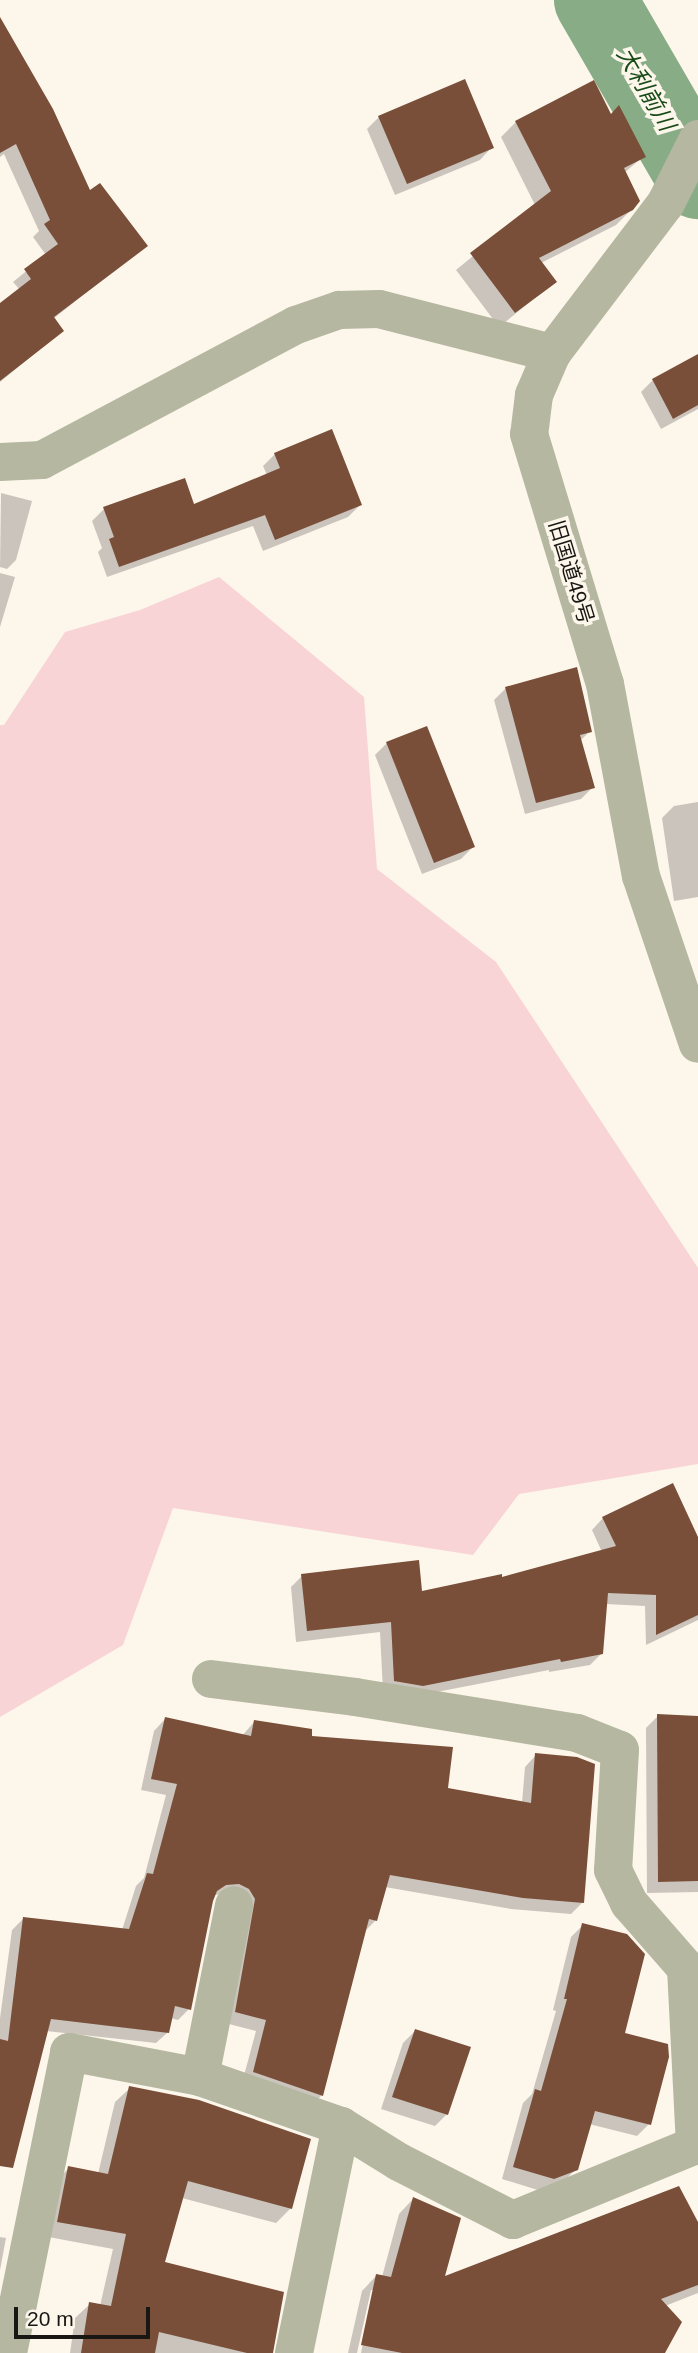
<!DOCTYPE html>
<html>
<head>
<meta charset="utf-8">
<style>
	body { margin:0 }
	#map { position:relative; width:698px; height:2353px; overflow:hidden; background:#fdf6eb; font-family:Arial,"Noto Sans JP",sans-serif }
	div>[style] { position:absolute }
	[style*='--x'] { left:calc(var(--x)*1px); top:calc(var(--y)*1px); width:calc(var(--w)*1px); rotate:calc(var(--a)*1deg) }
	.green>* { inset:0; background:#f9d4d6 }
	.shadow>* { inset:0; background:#0003 }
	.river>* { height:82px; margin:-41px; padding:0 41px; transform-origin:41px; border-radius:41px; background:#88ac85 }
	.building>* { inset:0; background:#7a4f39 }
	.minor>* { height:38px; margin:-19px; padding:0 19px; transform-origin:19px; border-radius:19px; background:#b5b7a1 }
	span { translate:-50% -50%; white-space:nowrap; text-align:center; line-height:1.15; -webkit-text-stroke:7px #fdf6eb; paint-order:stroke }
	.street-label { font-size:21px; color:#191713 }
	.water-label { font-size:23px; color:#174b17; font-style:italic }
	.scale { position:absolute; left:14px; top:2307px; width:136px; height:32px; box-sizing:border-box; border:4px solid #191713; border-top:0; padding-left:9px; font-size:21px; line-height:24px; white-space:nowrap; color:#191713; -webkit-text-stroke:5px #fdf6eb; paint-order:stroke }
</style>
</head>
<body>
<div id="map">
	<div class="green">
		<div style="clip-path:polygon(219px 577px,364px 697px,377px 869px,496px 962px,698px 1268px,698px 1464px,519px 1494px,473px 1555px,173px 1508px,123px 1645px,0 1717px,0 725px,4px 725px,65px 632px,140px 610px)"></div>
	</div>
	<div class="shadow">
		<div style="clip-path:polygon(0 67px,89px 193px,145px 246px,53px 319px,62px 331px,0 382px,0 306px,20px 290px,13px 282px,46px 255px,33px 237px,39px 231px,4px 154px,0 157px)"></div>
		<div style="clip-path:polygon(379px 117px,491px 148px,480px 160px,395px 195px,367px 129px)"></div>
		<div style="clip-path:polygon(610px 117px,644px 156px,624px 173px,632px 209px,616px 225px,541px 263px,555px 282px,499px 327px,456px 270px,535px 205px,501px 137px,516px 122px)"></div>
		<div style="clip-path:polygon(698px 356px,698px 409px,661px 429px,641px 392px,653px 380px)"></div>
		<div style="clip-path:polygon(275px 454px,360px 505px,348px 517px,263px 551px,253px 526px,107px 577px,98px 552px,102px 548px,92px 521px,104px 509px,193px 506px,267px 475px,263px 466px)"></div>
		<div style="clip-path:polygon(1px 493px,32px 501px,16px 560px,7px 569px,0 567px)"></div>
		<div style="clip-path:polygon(0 573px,15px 577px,0 627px)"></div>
		<div style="clip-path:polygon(506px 688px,590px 731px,580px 741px,593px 787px,581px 799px,525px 814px,494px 700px)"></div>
		<div style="clip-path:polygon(387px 743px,473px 847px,461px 859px,422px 874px,375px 755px)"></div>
		<div style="clip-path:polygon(698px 802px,698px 897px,674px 901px,662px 818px,674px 806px)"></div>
		<div style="clip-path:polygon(603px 1518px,698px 1541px,698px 1620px,646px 1645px,645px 1606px,606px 1604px,602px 1653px,590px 1665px,549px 1672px,549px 1670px,411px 1697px,383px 1692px,380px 1632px,296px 1642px,291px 1587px,302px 1576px,420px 1593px,501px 1579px,602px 1552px,592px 1530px)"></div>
		<div style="clip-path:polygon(658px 1716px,698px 1717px,698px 1892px,647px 1893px,646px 1728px)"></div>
		<div style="clip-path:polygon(165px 1719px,242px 1736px,254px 1722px,311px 1738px,446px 1789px,522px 1803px,525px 1767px,536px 1755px,582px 1903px,571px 1914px,511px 1909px,385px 1887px,376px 1920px,363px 1933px,321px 2096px,310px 2107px,242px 2083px,256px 2031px,225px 2023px,226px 1894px,213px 1895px,189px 2009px,178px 2020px,170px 2018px,168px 2032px,156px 2043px,46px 2031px,0 2131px,0 2018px,12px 1930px,23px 1919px,122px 1930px,136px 1886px,144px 1878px,166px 1795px,141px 1790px,154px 1731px)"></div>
		<div style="clip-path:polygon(583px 1925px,623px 2035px,649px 2124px,637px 2136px,589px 2124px,576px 2169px,564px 2181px,541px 2191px,502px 2179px,523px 2103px,532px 2094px,556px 2011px,553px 2010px,571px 1937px)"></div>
		<div style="clip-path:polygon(415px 2031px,447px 2114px,435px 2126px,381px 2109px,403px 2043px)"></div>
		<div style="clip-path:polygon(130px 2088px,291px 2208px,276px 2223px,182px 2198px,163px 2263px,271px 2353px,70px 2353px,75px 2318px,90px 2304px,100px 2306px,113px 2249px,43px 2236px,54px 2183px,69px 2168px,98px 2174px,115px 2102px)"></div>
		<div style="clip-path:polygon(413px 2199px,442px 2279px,698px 2226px,698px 2293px,665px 2306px,663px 2353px,361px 2353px,374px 2290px,371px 2290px,357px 2353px,348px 2353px,362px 2291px,376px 2276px,382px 2277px,399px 2214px)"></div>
		<div style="clip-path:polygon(0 2237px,6px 2238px,0 2270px)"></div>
	</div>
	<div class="river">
		<div style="--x:595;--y:0;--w:206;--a:59.9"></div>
	</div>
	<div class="building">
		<div style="clip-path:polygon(0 17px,53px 109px,90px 190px,100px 183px,148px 246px,54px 317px,64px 331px,0 381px,0 303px,31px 279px,24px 269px,58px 244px,44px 224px,50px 220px,16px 144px,0 153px)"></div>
		<div style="clip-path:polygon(465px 79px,494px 148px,407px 184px,378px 116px)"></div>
		<div style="clip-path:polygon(594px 80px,611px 114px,619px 105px,646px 157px,624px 168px,640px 201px,633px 210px,539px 258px,557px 282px,515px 313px,470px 253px,551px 191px,515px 121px)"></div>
		<div style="clip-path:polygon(698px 354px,698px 405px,673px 419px,652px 379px)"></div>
		<div style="clip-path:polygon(332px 429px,362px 505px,275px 540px,265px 515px,119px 567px,109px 539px,114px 537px,103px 507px,185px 478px,194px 504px,280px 468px,274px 453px)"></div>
		<div style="clip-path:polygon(577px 667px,592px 732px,580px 735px,595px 788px,536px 803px,505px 687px)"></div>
		<div style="clip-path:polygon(427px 726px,475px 847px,434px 863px,386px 742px)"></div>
		<div style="clip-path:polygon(673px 1483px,698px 1537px,698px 1615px,656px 1635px,656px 1595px,608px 1593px,603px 1654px,561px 1662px,560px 1659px,423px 1686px,394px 1681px,391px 1622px,307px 1631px,301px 1574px,419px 1560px,422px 1591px,502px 1574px,502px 1577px,616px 1546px,602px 1517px)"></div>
		<div style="clip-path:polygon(657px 1714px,698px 1716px,698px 1881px,658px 1882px)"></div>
		<div style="clip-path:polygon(165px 1717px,251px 1736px,254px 1720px,312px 1729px,312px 1736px,453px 1747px,448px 1788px,531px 1803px,535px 1753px,577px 1757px,595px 1764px,584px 1903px,523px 1898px,390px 1875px,377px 1921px,369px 1919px,323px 2096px,253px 2072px,266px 2020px,235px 2012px,255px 1899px,249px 1889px,239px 1884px,226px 1885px,217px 1891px,213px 1901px,191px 2010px,175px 2006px,169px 2033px,51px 2019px,13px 2168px,0 2166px,0 2039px,8px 2041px,23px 1917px,129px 1929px,147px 1873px,153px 1874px,177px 1784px,151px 1779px)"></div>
		<div style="clip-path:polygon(582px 1923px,627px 1934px,645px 1954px,625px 2033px,668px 2044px,669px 2057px,651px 2125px,595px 2111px,578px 2170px,554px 2179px,513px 2167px,535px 2089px,541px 2091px,567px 1999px,564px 1999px)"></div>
		<div style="clip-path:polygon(415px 2029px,471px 2047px,448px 2115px,392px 2097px)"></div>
		<div style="clip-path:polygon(129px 2086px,199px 2100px,311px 2139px,292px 2209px,188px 2181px,165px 2262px,284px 2292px,273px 2353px,247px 2353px,159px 2332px,155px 2353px,81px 2353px,89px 2302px,111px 2306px,126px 2234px,57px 2222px,68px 2166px,108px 2174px)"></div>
		<div style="clip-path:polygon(679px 2186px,698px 2222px,698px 2285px,661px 2299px,682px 2322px,665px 2353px,402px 2353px,361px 2345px,376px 2274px,391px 2277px,413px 2197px,461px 2218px,445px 2276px)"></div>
	</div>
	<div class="minor">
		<div style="--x:698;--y:139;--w:72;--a:116.6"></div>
		<div style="--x:666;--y:203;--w:188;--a:127.2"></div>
		<div style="--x:552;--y:353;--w:46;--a:113.2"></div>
		<div style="--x:534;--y:395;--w:39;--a:97"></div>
		<div style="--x:529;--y:434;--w:261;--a:73.1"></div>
		<div style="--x:605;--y:684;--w:195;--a:79.4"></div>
		<div style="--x:641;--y:876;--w:177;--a:71.3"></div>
		<div style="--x:0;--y:462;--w:42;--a:-2.7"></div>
		<div style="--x:42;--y:460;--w:288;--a:-28"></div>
		<div style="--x:296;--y:325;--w:46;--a:-19.2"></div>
		<div style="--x:339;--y:310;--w:40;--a:-1.4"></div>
		<div style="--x:379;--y:309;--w:179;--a:14.3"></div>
		<div style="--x:211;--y:1679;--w:145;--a:7.1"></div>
		<div style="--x:355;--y:1697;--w:225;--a:9.2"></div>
		<div style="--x:577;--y:1733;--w:46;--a:21.6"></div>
		<div style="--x:620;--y:1750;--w:120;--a:93.3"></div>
		<div style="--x:613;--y:1870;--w:37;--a:64"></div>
		<div style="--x:629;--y:1903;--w:86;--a:48.8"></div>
		<div style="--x:686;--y:1968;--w:176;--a:87.1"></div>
		<div style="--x:200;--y:2077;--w:175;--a:-78.8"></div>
		<div style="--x:8;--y:2353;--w:307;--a:-78.5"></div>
		<div style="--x:69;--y:2052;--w:133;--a:10.8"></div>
		<div style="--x:200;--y:2077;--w:149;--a:19.2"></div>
		<div style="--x:341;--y:2126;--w:68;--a:31.8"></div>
		<div style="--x:399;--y:2162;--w:128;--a:27"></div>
		<div style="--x:513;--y:2220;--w:200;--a:-22.3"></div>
		<div style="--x:294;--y:2353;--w:232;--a:-78.3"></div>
	</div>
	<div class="street-label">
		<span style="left:571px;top:572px;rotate:73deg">旧国道49号</span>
	</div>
	<div class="water-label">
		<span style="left:646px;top:89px;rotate:60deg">大利前川</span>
	</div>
	<div class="scale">20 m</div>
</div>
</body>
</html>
